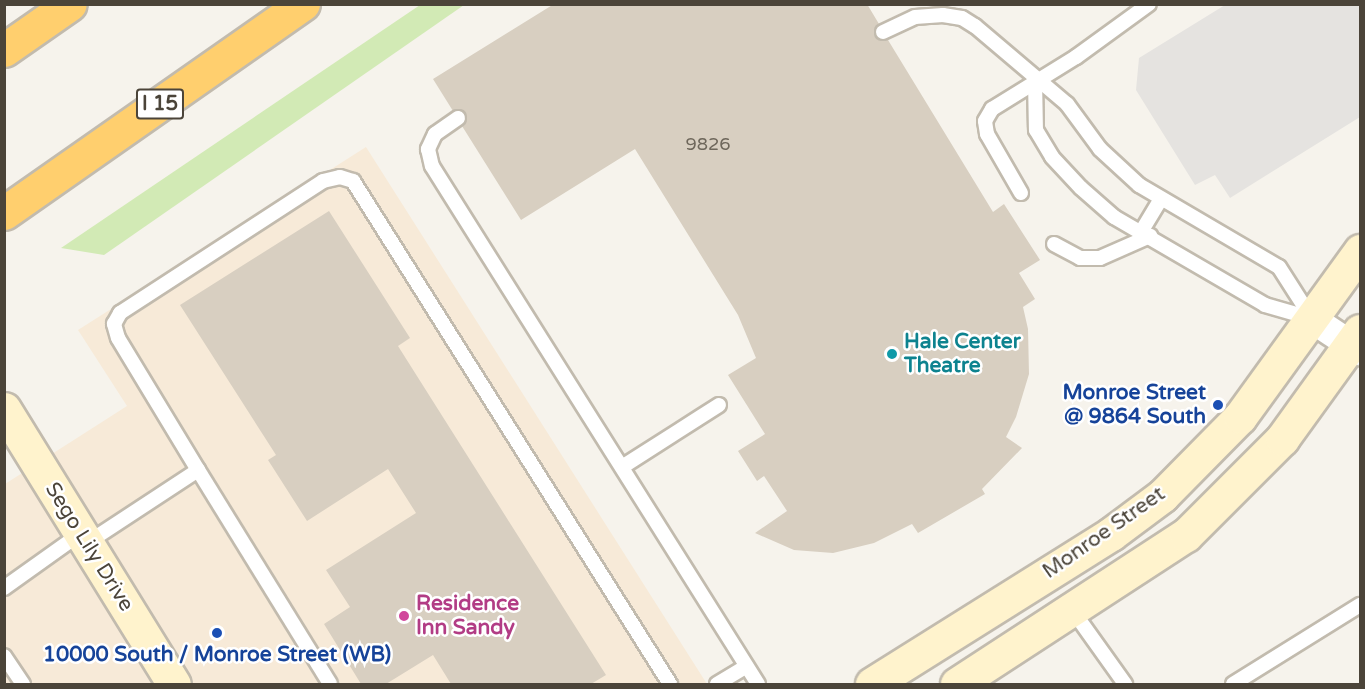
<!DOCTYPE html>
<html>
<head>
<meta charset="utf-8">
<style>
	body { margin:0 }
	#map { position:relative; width:1365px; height:689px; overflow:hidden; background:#f6f3ec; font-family:"Varela Round",sans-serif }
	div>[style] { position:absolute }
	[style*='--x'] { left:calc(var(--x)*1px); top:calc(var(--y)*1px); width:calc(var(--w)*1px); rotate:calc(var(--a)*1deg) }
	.commercial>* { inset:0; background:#f7ead8 }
	.green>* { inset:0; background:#d2eab5 }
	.parking>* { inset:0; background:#e5e3e0 }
	.building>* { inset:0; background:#d8cfc1 }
	.roads { filter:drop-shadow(2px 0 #c2bbae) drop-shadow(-2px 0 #c2bbae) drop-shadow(0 2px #c2bbae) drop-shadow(0 -2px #c2bbae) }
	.lane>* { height:14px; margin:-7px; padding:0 7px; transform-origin:7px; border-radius:7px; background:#fff }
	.street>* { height:28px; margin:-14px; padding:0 14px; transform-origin:14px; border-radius:14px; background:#fff }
	.secondary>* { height:33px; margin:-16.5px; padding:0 16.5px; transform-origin:16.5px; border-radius:16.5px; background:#fff3cd }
	.highway>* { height:33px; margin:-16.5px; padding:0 16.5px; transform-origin:16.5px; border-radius:16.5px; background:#ffcf6e }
	.dots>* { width:16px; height:16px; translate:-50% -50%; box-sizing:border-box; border:3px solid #fff; border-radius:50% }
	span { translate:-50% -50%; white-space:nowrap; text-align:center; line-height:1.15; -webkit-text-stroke:5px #fff; paint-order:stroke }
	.number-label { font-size:18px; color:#6e675b }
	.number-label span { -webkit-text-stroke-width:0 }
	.shield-label span { padding:2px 4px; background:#fff; border:2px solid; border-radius:4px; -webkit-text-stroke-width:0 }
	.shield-label { font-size:20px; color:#4b4439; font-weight:700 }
	.culture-label { font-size:21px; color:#0d838f; font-weight:700 }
	.left { translate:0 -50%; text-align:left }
	.transit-label { font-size:21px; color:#164399; font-weight:700 }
	.right { translate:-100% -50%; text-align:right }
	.street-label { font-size:21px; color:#4b4439 }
	.hotel-label { font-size:21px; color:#b23c85; font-weight:700 }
	.frame { position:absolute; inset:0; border:6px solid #4b4439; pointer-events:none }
</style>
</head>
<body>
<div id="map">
	<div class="commercial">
		<div style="clip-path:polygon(366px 147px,707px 684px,5px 684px,5px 484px,127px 406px,78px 330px)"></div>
	</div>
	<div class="green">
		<div style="clip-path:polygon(420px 5px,464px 5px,104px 255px,61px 248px)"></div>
	</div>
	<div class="parking">
		<div style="clip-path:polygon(1225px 5px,1360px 5px,1360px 117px,1230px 198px,1215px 175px,1195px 185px,1136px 90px,1139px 58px)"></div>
	</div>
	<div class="building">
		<div style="clip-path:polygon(554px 4px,867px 4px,879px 24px,875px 36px,888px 40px,993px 212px,1004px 204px,1040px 260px,1019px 273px,1035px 299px,1023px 307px,1028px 329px,1029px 374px,1016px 417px,1006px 437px,1022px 448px,982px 489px,985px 494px,918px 533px,912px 524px,874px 543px,833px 553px,794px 550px,755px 533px,787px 511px,764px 476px,757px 481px,738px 451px,765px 434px,728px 375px,756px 358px,738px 315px,635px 149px,521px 220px,462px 126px,466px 113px,453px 111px,433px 79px)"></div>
		<div style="clip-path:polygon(329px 211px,410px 338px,398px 346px,606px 675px,591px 684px,451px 684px,433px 655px,386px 684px,361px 684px,324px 624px,350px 607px,326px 570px,416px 513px,388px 469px,307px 521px,268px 460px,276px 455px,180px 305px)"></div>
	</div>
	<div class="roads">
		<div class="lane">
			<div style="--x:883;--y:32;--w:35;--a:-25"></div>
			<div style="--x:915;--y:17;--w:28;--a:-4"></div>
			<div style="--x:943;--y:15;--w:19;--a:9"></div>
			<div style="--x:962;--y:18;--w:15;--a:32"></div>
			<div style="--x:975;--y:26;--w:121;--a:40.3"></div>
			<div style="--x:1067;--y:104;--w:56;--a:53.7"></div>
			<div style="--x:1100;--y:149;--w:53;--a:42.7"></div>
			<div style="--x:1139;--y:185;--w:162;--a:30.4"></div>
			<div style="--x:1279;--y:267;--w:59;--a:57.4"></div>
			<div style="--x:1035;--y:80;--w:50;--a:88.9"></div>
			<div style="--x:1036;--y:130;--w:31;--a:59"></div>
			<div style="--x:1052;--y:157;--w:42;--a:46.9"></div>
			<div style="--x:1081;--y:188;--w:44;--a:41.3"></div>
			<div style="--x:1114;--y:217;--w:175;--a:30.2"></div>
			<div style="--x:1265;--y:305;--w:47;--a:16.1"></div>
			<div style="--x:458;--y:118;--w:28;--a:145"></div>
			<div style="--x:435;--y:134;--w:17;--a:115"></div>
			<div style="--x:428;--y:149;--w:17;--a:77"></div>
			<div style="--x:432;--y:166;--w:612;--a:57.82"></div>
			<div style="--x:1021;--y:193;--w:68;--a:-120"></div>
			<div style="--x:987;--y:134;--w:13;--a:-99"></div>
			<div style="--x:985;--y:121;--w:14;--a:-60"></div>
			<div style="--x:992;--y:109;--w:99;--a:-31.8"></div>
			<div style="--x:1076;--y:57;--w:90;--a:-36"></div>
			<div style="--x:1141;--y:232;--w:39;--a:-59"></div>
			<div style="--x:1054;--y:244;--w:30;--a:28"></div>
			<div style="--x:1080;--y:258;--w:20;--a:0"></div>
			<div style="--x:1100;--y:258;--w:55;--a:-23.7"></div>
			<div style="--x:622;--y:467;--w:115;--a:-32.6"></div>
			<div style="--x:198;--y:470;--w:154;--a:-121.2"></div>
			<div style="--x:118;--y:338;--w:15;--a:-106"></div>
			<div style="--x:114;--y:324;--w:13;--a:-61"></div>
			<div style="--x:120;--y:313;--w:242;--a:-33"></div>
			<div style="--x:323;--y:181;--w:17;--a:-13"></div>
			<div style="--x:340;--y:177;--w:14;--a:17"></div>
			<div style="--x:353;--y:181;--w:595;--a:57.78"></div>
			<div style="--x:87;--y:543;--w:133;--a:-33.3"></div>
			<div style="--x:198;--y:470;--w:251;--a:58.3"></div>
			<div style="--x:4;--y:588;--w:95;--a:-35.5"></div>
			<div style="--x:1073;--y:611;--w:90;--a:54.5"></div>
			<div style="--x:4;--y:656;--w:34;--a:56"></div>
			<div style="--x:717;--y:684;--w:33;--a:-31"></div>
			<div style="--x:1233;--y:684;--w:150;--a:-31.9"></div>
		</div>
		<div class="street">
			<div style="--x:1312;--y:319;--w:58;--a:33.7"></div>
		</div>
		<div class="secondary">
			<div style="--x:4;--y:409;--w:323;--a:58.3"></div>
			<div style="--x:872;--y:684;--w:282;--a:-32.1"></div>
			<div style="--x:1111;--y:534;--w:64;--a:-36.7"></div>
			<div style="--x:1162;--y:496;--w:111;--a:-45.4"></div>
			<div style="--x:1240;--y:417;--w:205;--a:-54.1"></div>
			<div style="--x:957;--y:684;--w:273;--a:-33.1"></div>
			<div style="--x:1186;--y:535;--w:136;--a:-45"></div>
			<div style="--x:1282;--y:439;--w:133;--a:-54.2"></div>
		</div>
		<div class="highway">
			<div style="--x:4;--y:50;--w:80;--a:-34.9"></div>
			<div style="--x:4;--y:213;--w:365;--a:-35"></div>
		</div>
	</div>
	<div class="dots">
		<div style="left:892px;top:354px;background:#0f9aa8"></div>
		<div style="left:1218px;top:405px;background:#1a4fb4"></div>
		<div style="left:404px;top:616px;background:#d1479c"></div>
		<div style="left:217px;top:633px;background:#1a4fb4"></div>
	</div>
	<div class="number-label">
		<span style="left:708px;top:144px">9826</span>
	</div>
	<div class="shield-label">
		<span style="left:160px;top:104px">I 15</span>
	</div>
	<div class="culture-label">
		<span class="left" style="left:904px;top:354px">Hale Center<br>Theatre</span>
	</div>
	<div class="transit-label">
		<span class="right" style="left:1206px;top:405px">Monroe Street<br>@ 9864 South</span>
		<span style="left:217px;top:655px">10000 South / Monroe Street (WB)</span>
	</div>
	<div class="street-label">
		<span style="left:1104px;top:533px;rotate:-35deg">Monroe Street</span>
		<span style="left:89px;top:547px;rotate:58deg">Sego Lily Drive</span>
	</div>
	<div class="hotel-label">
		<span class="left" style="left:416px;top:616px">Residence<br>Inn Sandy</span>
	</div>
	<div class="frame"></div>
</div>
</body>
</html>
